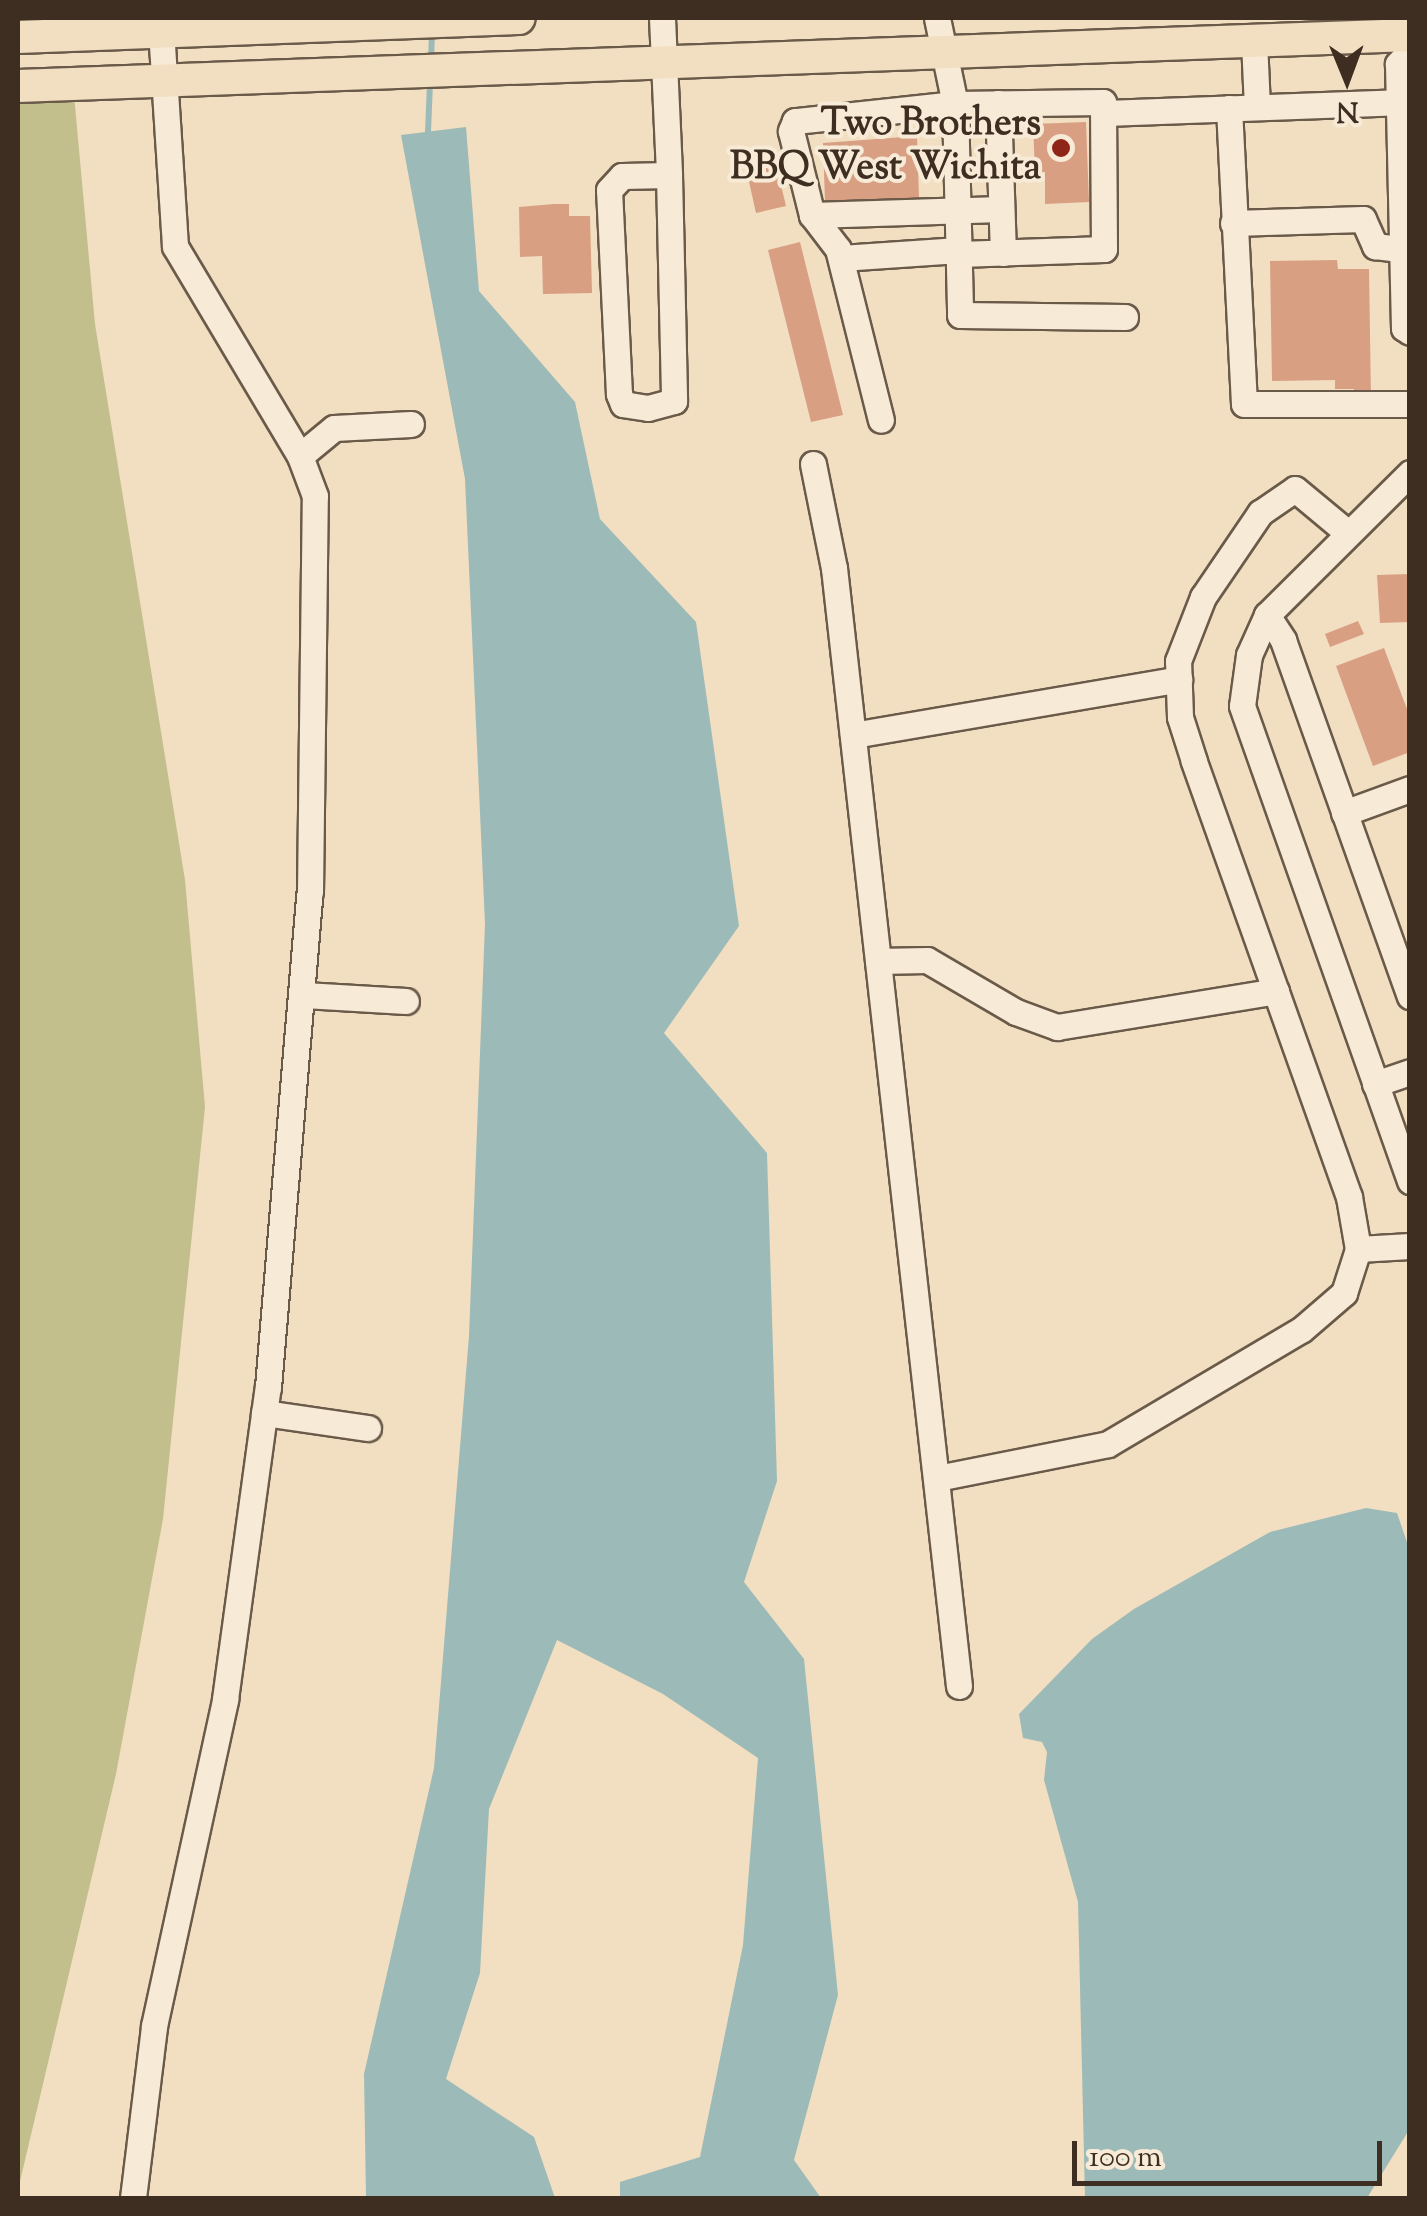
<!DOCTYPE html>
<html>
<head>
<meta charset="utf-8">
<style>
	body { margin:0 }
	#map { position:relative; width:1427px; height:2216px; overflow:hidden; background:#f2dec0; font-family:"Sorts Mill Goudy",serif }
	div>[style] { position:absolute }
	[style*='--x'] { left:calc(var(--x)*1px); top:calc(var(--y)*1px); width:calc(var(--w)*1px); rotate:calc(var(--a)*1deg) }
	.green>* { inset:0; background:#c2bf8d }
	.water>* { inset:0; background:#9cbbb8 }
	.stream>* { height:6px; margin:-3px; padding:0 3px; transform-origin:3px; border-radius:3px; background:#9cbbb8 }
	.building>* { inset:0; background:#d89f83 }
	.roads { filter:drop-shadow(2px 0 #6a5a49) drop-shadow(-2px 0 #6a5a49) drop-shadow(0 2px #6a5a49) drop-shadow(0 -2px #6a5a49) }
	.minor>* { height:25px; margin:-12.5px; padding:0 12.5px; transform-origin:12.5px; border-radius:12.5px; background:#f7ead6 }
	.major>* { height:32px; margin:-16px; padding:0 16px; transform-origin:16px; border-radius:16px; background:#f2dec0 }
	.dots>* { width:28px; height:28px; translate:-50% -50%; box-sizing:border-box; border:5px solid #f7ead6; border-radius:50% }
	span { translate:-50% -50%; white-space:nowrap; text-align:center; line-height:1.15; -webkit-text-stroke:8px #f7ead6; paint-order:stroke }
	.poi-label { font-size:38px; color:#3d2e21; font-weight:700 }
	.right { translate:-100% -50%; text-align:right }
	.frame { position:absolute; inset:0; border:20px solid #3d2e21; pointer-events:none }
	.north { position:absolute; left:1297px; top:30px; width:100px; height:100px; -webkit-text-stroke:8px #f7ead6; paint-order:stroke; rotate:179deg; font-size:28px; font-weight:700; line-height:40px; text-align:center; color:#3d2e21 }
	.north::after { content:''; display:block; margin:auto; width:35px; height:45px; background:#3d2e21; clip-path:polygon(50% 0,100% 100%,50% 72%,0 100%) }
	.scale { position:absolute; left:1072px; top:2141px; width:310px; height:45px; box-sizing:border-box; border:5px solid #3d2e21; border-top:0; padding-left:12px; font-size:30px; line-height:35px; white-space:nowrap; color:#3d2e21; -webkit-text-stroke:8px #f7ead6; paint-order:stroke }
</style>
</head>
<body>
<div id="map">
	<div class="green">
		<div style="clip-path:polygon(18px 84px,73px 84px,95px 324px,185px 880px,205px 1107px,163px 1519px,116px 1774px,18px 2190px)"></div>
	</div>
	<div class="water">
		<div style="clip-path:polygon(466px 127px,479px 291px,575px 402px,600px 519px,696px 622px,739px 926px,664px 1033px,767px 1153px,777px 1481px,744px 1582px,804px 1659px,838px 1995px,794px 2160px,821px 2198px,620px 2198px,620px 2182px,700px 2157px,743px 1945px,758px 1758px,663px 1694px,557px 1640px,489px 1809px,480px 1973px,446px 2079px,534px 2137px,555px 2198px,366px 2198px,364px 2074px,434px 1768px,469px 1336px,485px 924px,465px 479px,401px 135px)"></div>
		<div style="clip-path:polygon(1366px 1508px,1397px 1513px,1409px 1548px,1409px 2130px,1367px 2198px,1085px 2198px,1078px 1902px,1044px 1780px,1047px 1752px,1042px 1742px,1023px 1738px,1019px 1714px,1092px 1639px,1134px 1609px,1270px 1532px)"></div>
	</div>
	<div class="stream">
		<div style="--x:431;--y:61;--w:28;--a:-88"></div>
		<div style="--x:428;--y:132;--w:49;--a:-87.7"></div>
	</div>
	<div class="building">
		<div style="clip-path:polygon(1086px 122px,1089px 202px,1045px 204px,1045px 172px,1035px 172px,1033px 124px)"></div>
		<div style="clip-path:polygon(917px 136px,919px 198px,825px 201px,823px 143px)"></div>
		<div style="clip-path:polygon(772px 148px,786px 206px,756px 213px,743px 155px)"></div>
		<div style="clip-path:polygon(554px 204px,569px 204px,569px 216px,590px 216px,592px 293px,543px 294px,542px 256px,520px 257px,519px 207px)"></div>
		<div style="clip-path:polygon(800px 242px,843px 415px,811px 422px,768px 250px)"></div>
		<div style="clip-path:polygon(1337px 260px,1338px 269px,1369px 269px,1371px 399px,1354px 399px,1354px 389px,1335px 389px,1335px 380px,1272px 381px,1270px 261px)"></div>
		<div style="clip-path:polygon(1410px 574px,1410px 622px,1380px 623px,1377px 575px)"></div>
		<div style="clip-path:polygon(1358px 621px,1364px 634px,1330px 647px,1325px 634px)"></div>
		<div style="clip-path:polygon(1384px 648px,1410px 717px,1410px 752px,1373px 766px,1336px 666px)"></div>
	</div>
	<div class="roads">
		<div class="minor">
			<div style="--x:662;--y:18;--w:157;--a:87.4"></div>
			<div style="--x:669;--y:175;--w:226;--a:88.7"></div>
			<div style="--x:674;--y:401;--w:27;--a:165"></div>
			<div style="--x:648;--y:408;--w:25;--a:-171"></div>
			<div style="--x:623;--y:404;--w:11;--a:-112"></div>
			<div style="--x:619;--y:394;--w:204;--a:-92.8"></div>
			<div style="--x:609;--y:190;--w:19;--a:-47"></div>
			<div style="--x:622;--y:176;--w:47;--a:-1.2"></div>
			<div style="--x:937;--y:18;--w:88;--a:78.2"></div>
			<div style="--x:955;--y:104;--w:211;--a:88.6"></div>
			<div style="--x:960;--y:315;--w:165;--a:0.7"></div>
			<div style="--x:1254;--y:41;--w:66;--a:87.4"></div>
			<div style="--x:1410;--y:51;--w:18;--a:133"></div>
			<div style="--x:1398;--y:64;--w:264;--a:88.7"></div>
			<div style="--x:1404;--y:328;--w:7;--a:34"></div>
			<div style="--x:998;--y:103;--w:150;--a:88.1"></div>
			<div style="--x:1229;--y:108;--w:296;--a:87.1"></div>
			<div style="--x:1244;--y:404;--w:166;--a:0"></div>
			<div style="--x:1104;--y:113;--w:295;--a:-2.1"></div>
			<div style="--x:812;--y:215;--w:43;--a:52.6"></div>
			<div style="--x:838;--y:249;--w:176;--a:75.9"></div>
			<div style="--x:1233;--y:223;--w:130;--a:-1.8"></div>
			<div style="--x:1363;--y:219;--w:30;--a:66"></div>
			<div style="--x:1375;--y:246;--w:35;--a:7"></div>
			<div style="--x:959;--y:254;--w:145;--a:-2"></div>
			<div style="--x:1104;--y:249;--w:147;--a:-90.4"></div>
			<div style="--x:1103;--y:102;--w:148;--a:179.2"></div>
			<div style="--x:955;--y:104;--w:161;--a:173.9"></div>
			<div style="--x:795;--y:121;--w:11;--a:112"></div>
			<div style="--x:791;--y:131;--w:87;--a:76"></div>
			<div style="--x:812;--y:215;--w:189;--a:-1.8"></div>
			<div style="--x:841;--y:258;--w:118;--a:-3.9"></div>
			<div style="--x:300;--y:456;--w:44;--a:-39.5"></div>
			<div style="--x:334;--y:428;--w:77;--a:-3"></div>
			<div style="--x:813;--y:464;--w:106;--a:78.6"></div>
			<div style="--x:834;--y:568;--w:1125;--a:83.62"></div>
			<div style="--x:1410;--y:473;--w:202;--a:135.2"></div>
			<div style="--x:1267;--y:615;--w:44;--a:114.2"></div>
			<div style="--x:1249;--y:655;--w:51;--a:97.8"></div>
			<div style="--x:1242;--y:706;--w:504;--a:70.52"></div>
			<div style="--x:1267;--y:615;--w:30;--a:57"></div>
			<div style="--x:1283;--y:640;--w:378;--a:70.4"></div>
			<div style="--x:853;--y:735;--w:331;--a:-9.7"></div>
			<div style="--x:1344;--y:813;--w:70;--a:-20"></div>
			<div style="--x:878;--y:961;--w:49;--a:-1.2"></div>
			<div style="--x:927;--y:960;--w:103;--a:30.3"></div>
			<div style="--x:1016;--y:1012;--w:44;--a:20.1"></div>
			<div style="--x:1057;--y:1027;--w:222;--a:-9.3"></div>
			<div style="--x:304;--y:995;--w:102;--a:3.4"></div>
			<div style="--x:1375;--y:1084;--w:37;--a:-19"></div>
			<div style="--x:1358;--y:1249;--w:52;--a:-3.3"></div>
			<div style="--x:264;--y:1413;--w:105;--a:8.2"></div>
			<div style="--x:937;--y:1478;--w:174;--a:-11.2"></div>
			<div style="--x:1108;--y:1444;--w:224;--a:-30.6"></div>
			<div style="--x:1301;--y:1330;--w:57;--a:-40.7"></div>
			<div style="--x:1344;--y:1293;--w:46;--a:-72.3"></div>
			<div style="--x:1358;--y:1249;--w:53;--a:-99.8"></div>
			<div style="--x:1349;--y:1197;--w:463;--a:-109.6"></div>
			<div style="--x:1194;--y:761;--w:46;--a:-107.7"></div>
			<div style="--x:1180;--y:717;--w:56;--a:-92"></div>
			<div style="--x:1178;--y:661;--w:69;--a:-68.7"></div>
			<div style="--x:1203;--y:597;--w:102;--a:-55.8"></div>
			<div style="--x:1260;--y:513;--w:42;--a:-34.4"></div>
			<div style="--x:1295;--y:489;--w:69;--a:39.7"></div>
			<div style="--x:133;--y:2198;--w:173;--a:-83"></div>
			<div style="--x:154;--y:2026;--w:335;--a:-77.7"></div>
			<div style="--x:225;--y:1699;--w:315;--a:-82.2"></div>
			<div style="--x:268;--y:1387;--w:497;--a:-85.2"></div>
			<div style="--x:310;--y:892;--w:396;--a:-89.3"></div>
			<div style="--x:315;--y:496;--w:43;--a:-110.6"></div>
			<div style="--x:300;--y:456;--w:244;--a:-120.8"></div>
			<div style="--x:175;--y:246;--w:216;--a:-93.7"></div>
		</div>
		<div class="major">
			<div style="--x:18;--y:37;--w:501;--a:-2.17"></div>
			<div style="--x:18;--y:86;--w:1393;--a:-2.1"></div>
		</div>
	</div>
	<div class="dots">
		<div style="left:1061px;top:148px;background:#8f2418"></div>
	</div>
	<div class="poi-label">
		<span class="right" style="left:1041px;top:148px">Two Brothers<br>BBQ West Wichita</span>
	</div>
	<div class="frame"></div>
	<div class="north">N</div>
	<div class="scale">100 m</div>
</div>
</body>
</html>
